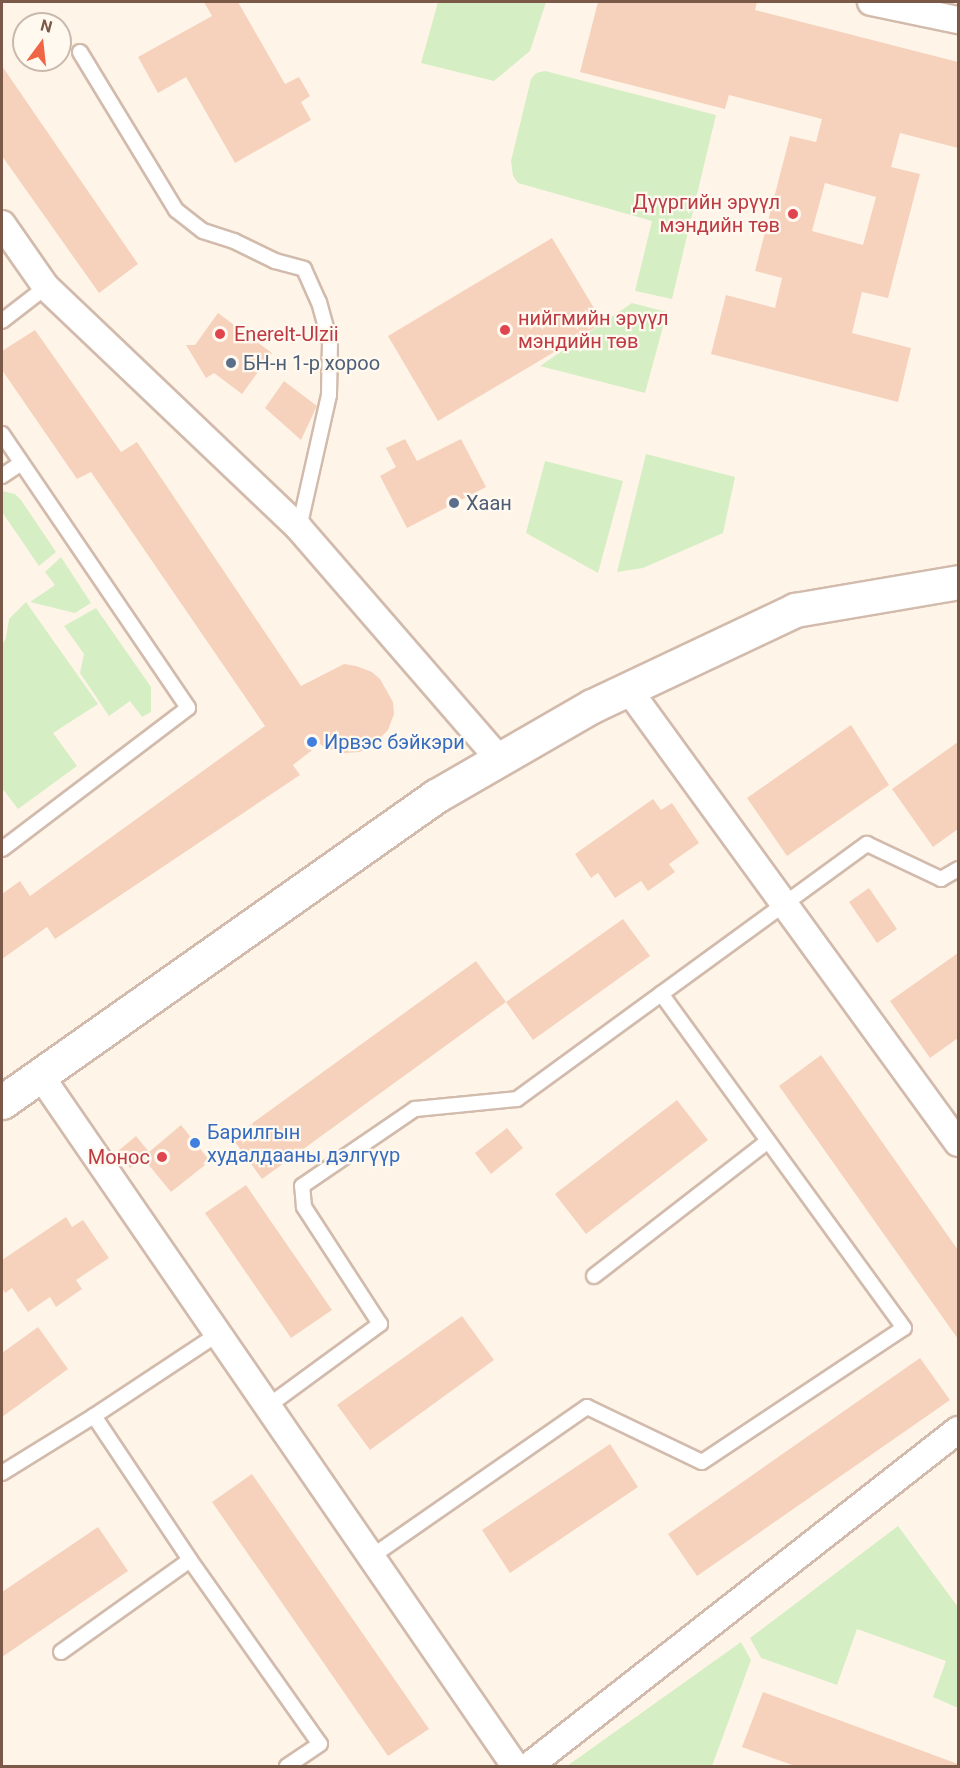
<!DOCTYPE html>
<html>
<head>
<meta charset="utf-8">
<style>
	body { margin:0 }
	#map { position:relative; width:960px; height:1768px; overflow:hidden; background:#fef5e8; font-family:Roboto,sans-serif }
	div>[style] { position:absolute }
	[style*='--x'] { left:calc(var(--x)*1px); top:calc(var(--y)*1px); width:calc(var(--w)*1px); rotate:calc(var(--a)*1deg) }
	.green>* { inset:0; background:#d6eec4 }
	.building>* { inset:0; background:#f6d2bd }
	.roads { filter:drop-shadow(2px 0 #d2bbac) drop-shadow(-2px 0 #d2bbac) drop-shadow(0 2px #d2bbac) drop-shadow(0 -2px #d2bbac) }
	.lane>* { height:14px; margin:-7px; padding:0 7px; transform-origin:7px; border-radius:7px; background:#fff }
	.street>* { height:26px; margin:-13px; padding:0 13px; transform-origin:13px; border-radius:13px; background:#fff }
	.secondary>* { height:33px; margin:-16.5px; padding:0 16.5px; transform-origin:16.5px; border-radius:16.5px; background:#fff }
	.dots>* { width:16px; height:16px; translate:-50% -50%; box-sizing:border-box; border:3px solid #fff9f0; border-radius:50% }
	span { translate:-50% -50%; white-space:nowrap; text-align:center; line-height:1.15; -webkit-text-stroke:4.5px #fff9f0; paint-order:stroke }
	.health-label { font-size:20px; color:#be3a42 }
	.right { translate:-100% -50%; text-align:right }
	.left { translate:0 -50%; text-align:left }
	.service-label { font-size:20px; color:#4e5e75 }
	.shop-label { font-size:20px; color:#366cbe }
	.frame { position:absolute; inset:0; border:3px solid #7b5949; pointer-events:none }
	.north { position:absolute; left:12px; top:12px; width:60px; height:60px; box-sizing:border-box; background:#fff9f0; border:2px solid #cab9ad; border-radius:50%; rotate:15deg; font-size:16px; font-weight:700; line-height:24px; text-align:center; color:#7b5949 }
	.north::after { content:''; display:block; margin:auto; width:21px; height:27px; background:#f06544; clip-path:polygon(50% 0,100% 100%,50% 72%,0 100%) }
</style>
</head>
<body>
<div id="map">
	<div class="green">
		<div style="clip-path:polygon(438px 2px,546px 2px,530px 51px,494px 81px,421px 63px)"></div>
		<div style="clip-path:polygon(545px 71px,716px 115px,672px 299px,635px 291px,652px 221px,518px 183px,513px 176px,511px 161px,531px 79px,536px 73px)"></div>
		<div style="clip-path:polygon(632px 303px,667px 312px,645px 393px,540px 366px)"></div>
		<div style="clip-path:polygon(646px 454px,735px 477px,723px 533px,643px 568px,617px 572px)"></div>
		<div style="clip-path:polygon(545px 461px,623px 481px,598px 573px,526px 533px)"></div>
		<div style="clip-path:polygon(2px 491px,15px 494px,21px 500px,56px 552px,39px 566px,2px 512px)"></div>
		<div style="clip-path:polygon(61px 557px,91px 603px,75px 613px,30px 602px,55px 585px,45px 572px)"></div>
		<div style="clip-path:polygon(26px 602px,98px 704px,53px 733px,77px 766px,18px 809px,2px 788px,2px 645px,6px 638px,9px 619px)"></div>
		<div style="clip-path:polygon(96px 608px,151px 687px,151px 712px,142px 717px,130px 701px,109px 716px,80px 673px,84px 654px,64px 626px)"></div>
		<div style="clip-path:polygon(898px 1526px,958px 1607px,958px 1708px,933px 1697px,946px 1661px,857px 1629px,837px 1685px,761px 1658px,750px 1638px)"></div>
		<div style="clip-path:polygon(741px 1642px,751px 1660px,712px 1766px,567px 1766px)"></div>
	</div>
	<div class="building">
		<div style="clip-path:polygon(204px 2px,238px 2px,285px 84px,299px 77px,310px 96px,301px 102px,311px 120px,235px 163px,186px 77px,158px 93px,138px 57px,212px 16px)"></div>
		<div style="clip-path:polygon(evenodd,598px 2px,757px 2px,755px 10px,958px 62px,958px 148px,900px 133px,891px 167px,920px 174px,888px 298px,862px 292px,852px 333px,911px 348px,898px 402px,711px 354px,726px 295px,775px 308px,782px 278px,755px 271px,790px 136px,816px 142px,822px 119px,729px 95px,725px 109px,580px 72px,598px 2px,825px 183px,876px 197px,863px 245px,812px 231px,825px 183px)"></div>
		<div style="clip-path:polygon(2px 66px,138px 264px,99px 293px,2px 156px)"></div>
		<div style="clip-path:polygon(552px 238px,603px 323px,438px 421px,388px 336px)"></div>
		<div style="clip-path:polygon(218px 313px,272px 353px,242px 394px,214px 373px,206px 378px,186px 345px,195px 345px)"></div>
		<div style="clip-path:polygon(35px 330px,121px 452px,137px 442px,301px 686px,344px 664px,356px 666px,372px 672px,380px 679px,393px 702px,394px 714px,388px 730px,371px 747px,359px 752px,345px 753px,325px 748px,320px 744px,293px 765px,300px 775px,55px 939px,47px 927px,2px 959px,2px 894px,20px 881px,30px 896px,265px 726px,91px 472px,77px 479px,2px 370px,2px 351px)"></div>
		<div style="clip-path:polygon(284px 381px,317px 406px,301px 440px,265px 408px)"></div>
		<div style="clip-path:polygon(405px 439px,417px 461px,461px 439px,486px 487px,407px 528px,380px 476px,396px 467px,386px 448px)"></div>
		<div style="clip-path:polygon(851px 725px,889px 785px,787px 856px,747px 798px)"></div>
		<div style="clip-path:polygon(958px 742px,958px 829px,933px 847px,892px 789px)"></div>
		<div style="clip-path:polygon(653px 799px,661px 810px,672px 803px,699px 843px,669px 864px,675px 872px,648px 891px,641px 881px,615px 898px,598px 873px,591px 878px,575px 854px)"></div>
		<div style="clip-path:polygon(869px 888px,897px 929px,877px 943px,849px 902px)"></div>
		<div style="clip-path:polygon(623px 919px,650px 956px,533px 1040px,506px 1002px)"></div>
		<div style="clip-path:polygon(958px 953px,958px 1038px,930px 1058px,890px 1001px)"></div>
		<div style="clip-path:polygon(476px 961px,506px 1002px,262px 1179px,232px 1138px)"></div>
		<div style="clip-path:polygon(821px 1055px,958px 1250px,958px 1339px,779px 1086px)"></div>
		<div style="clip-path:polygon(677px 1100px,708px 1140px,586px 1234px,555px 1194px)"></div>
		<div style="clip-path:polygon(181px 1125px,210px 1161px,171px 1192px,143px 1158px,130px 1168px,117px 1152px,136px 1136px,149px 1152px)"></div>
		<div style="clip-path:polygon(507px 1128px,523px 1148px,491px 1174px,475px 1153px)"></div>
		<div style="clip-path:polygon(246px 1185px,332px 1310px,291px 1338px,205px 1213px)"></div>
		<div style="clip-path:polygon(66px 1217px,72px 1227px,83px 1220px,109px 1258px,76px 1280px,82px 1289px,56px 1307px,50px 1297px,28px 1312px,12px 1288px,5px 1293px,2px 1287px,2px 1260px)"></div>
		<div style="clip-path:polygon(462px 1316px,494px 1360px,370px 1450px,337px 1405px)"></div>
		<div style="clip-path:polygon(38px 1327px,68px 1369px,2px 1417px,2px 1353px)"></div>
		<div style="clip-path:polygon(920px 1358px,950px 1400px,697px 1576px,668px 1534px)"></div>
		<div style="clip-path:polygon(610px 1444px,638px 1487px,510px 1573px,482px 1530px)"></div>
		<div style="clip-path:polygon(252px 1474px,429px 1729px,388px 1756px,212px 1502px)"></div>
		<div style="clip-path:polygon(98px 1527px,128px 1571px,2px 1657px,2px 1592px)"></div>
		<div style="clip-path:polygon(763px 1692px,958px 1764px,958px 1766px,795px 1766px,742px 1747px)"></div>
	</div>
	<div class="roads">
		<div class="lane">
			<div style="--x:80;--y:52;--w:185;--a:58.7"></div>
			<div style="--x:176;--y:210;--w:34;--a:38"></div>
			<div style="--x:203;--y:231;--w:33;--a:18"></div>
			<div style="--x:234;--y:241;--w:46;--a:26"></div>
			<div style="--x:275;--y:261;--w:30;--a:15"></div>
			<div style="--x:304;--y:269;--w:36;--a:66"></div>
			<div style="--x:319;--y:302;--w:41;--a:74.6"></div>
			<div style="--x:330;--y:342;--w:53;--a:91.1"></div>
			<div style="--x:329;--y:395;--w:136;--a:102.7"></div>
			<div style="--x:2;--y:321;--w:56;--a:-37.7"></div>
			<div style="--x:2;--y:434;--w:331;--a:55.8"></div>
			<div style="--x:188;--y:708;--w:233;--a:142.8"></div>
			<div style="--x:2;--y:476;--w:23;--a:-34"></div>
			<div style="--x:594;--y:1276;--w:220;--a:-37.8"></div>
			<div style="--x:268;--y:1406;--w:139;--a:-36.2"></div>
			<div style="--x:380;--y:1324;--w:140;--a:-123"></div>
			<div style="--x:304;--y:1207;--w:21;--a:-95"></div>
			<div style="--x:302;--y:1186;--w:137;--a:-34.3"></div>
			<div style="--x:415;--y:1109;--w:102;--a:-5.6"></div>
			<div style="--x:517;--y:1099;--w:178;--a:-36.1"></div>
			<div style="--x:94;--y:1416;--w:149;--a:-33.5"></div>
			<div style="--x:2;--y:1473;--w:108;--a:-31.8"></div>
			<div style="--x:94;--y:1416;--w:173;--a:56.3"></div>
			<div style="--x:371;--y:1557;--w:263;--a:-34.8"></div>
			<div style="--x:587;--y:1407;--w:127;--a:25.6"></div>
			<div style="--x:702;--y:1462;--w:242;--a:-33.6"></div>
			<div style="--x:904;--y:1328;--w:413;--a:-126"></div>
			<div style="--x:661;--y:994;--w:255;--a:-36.1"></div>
			<div style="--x:867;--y:844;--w:82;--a:25.3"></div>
			<div style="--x:941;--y:879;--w:20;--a:-30"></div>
			<div style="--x:61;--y:1652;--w:158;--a:-35.5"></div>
			<div style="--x:190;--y:1560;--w:225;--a:54.8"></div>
			<div style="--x:320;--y:1744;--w:40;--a:146"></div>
		</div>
		<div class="street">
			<div style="--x:871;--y:2;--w:89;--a:11.7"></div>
			<div style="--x:2;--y:224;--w:77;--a:55.1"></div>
			<div style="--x:46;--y:287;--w:349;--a:43.6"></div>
			<div style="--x:299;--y:528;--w:306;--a:49.1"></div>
			<div style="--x:628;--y:689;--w:561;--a:53.99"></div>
			<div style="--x:40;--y:1075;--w:839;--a:55.49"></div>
			<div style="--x:529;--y:1766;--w:545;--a:-38.07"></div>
		</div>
		<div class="secondary">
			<div style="--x:2;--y:1102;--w:531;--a:-35.19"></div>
			<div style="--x:436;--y:796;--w:180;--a:-30"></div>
			<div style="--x:592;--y:706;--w:225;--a:-25.3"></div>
			<div style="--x:795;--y:610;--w:165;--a:-9.7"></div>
		</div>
	</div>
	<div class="dots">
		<div style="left:793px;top:214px;background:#e0444e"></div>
		<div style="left:505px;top:330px;background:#e0444e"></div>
		<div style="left:220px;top:334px;background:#e0444e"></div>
		<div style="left:231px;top:363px;background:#5c6f8a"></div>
		<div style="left:454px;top:503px;background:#5c6f8a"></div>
		<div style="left:312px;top:742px;background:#3f7fe0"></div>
		<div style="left:195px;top:1143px;background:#3f7fe0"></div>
		<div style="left:162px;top:1157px;background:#e0444e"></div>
	</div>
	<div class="health-label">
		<span class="right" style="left:780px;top:214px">Дүүргийн эрүүл<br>мэндийн төв</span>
		<span class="left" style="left:518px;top:330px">нийгмийн эрүүл<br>мэндийн төв</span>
		<span class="left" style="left:234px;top:334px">Enerelt-Ulzii</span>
		<span class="right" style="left:150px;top:1157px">Монос</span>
	</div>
	<div class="service-label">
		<span class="left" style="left:243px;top:363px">БН-н 1-р хороо</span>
		<span class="left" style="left:466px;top:503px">Хаан</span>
	</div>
	<div class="shop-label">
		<span class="left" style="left:324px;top:742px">Ирвэс бэйкэри</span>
		<span class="left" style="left:207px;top:1144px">Барилгын<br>худалдааны дэлгүүр</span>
	</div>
	<div class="frame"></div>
	<div class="north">N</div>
</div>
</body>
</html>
